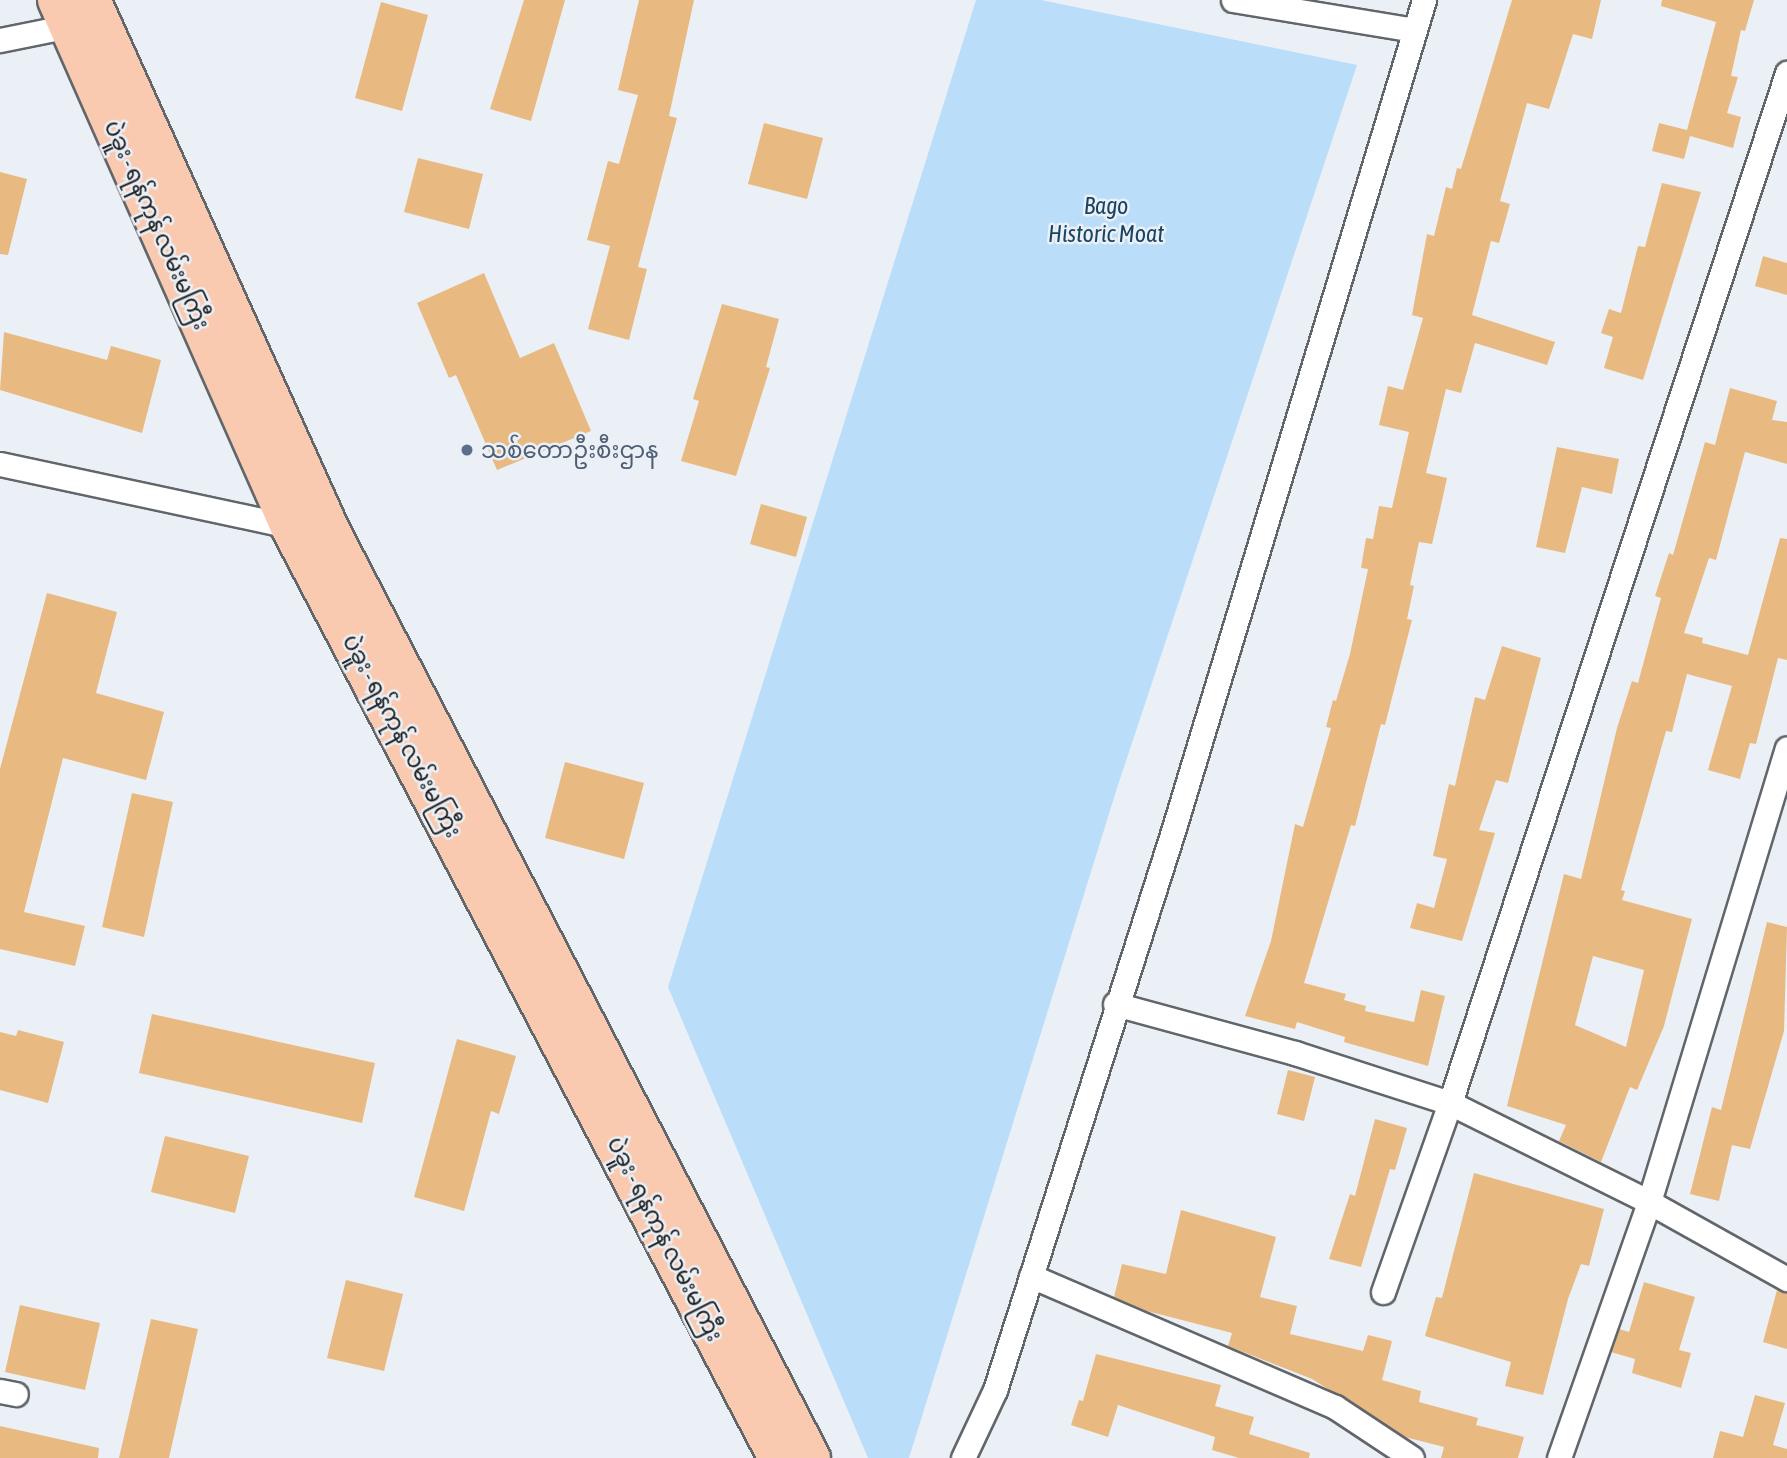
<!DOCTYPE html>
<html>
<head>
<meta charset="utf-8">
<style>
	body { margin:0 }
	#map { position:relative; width:1787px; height:1458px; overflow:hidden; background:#ebf0f6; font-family:"Asap Condensed","Noto Sans Myanmar",sans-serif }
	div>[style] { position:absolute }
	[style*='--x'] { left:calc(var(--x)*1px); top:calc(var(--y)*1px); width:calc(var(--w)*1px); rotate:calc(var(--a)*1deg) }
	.water>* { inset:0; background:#baddfa }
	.building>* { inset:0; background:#e8ba81 }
	.roads { filter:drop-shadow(2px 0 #61666b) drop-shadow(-2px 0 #61666b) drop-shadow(0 2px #61666b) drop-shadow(0 -2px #61666b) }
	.street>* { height:23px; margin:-11.5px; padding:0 11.5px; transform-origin:11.5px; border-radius:11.5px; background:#fff }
	.highway>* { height:38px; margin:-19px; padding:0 19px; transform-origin:19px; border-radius:19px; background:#f9c9b0 }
	.dots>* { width:19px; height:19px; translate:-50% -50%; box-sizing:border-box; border:4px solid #ebf0f6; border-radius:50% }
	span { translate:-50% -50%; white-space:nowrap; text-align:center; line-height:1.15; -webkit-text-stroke:5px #ebf0f6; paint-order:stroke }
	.street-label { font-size:23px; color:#1b1d1f }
	.service-label { font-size:23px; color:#4e5e75 }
	.left { translate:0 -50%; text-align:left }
	.water-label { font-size:24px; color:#194565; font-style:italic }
</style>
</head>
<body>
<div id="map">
	<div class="water">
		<div style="clip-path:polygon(976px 0,1041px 0,1357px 65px,1117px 788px,909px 1458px,868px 1458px,668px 987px)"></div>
	</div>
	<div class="building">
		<div style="clip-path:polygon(524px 0,565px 0,531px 121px,490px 109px)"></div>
		<div style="clip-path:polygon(639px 0,694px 0,669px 116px,677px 118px,638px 267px,647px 269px,629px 340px,588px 329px,610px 246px,587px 240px,608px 161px,619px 164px,638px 95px,618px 90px)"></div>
		<div style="clip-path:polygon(1512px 0,1601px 0,1592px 39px,1573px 34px,1549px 109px,1527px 103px,1500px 201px,1510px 204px,1499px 243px,1491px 241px,1472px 315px,1555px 342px,1547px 365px,1475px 343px,1461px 393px,1446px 389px,1426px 473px,1447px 478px,1440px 510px,1432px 544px,1419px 542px,1410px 585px,1414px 586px,1407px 619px,1412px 620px,1385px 725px,1381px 724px,1355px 826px,1351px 825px,1304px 983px,1346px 994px,1344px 1000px,1366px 1006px,1365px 1011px,1414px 1022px,1421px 990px,1445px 996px,1428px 1066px,1344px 1042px,1345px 1037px,1297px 1022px,1295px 1029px,1245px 1016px,1271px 941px,1295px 824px,1303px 827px,1331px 728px,1326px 727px,1333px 700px,1336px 701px,1350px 654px,1368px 569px,1361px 568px,1366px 538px,1373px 539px,1379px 506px,1392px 508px,1409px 432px,1379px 425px,1388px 386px,1403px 390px,1423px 318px,1412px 315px,1427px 234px,1434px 236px,1446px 187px,1452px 189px,1457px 168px,1461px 169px)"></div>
		<div style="clip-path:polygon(1662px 0,1754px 0,1745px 31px,1741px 30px,1731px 76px,1738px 77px,1727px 113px,1741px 117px,1733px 148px,1690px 136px,1684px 159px,1652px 151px,1659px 123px,1687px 130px,1716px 22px,1661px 6px)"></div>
		<div style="clip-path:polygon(381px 2px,428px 15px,402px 111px,355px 98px)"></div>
		<div style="clip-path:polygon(764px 123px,823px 138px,807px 199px,748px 184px)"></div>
		<div style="clip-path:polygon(418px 158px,483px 174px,469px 229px,404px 212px)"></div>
		<div style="clip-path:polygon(0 172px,27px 179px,8px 255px,0 254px)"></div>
		<div style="clip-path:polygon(1662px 183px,1701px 192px,1643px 380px,1604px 368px,1613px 337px,1601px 333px,1609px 309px,1621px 313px,1638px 246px,1645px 247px)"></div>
		<div style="clip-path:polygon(1763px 256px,1787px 263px,1787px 295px,1755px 286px)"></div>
		<div style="clip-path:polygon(484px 273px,520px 358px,554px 343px,591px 431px,497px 470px,456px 375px,449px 378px,417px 303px)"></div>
		<div style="clip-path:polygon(722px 304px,779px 319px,766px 367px,770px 368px,736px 476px,681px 461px,699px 401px,693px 399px)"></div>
		<div style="clip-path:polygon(4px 332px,107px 360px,111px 346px,161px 360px,142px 433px,0 390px)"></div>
		<div style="clip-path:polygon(evenodd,1730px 388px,1777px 401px,1772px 420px,1787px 422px,1787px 464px,1745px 452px,1716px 560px,1709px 558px,1684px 633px,1703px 638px,1702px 643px,1748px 655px,1780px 538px,1787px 539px,1787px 660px,1778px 658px,1756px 744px,1750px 743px,1740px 779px,1708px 770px,1732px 686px,1687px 674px,1672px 732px,1666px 731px,1621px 890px,1625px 891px,1622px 900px,1692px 919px,1664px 1026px,1637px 1090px,1630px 1087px,1601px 1162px,1559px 1141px,1566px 1125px,1507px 1106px,1564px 874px,1581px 879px,1617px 728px,1632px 681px,1638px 683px,1661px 598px,1655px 596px,1669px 553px,1673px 555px,1705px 442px,1715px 445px,1730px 388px,1593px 956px,1644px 970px,1626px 1047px,1575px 1025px,1593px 956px)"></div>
		<div style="clip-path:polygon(1557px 447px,1619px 459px,1612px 494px,1582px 487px,1565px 553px,1536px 547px)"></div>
		<div style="clip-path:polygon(761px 504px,807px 517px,796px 557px,750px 544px)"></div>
		<div style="clip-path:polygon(47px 593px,117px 612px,96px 693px,164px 712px,146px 780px,63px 758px,24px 912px,85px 926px,75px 966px,0 949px,0 769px)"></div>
		<div style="clip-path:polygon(1502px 646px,1541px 658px,1508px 783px,1496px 780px,1479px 830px,1495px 833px,1462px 941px,1410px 928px,1417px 903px,1434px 908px,1447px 859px,1433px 856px,1449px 784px,1455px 786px,1475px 697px,1485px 700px)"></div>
		<div style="clip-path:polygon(565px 762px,644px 783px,624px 859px,545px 838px)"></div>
		<div style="clip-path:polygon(132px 793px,173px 802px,144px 937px,102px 927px)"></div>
		<div style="clip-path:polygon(1767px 922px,1787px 927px,1784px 1031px,1750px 1149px,1732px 1145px,1719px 1201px,1690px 1194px,1712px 1107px,1721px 1110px)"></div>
		<div style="clip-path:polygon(152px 1014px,375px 1063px,362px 1123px,139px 1073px)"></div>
		<div style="clip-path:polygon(18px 1030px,64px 1042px,48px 1103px,0 1090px,0 1032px,16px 1036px)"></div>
		<div style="clip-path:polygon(457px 1039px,516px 1056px,499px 1114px,491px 1111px,464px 1211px,414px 1197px)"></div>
		<div style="clip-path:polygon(1288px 1070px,1315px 1077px,1304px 1121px,1277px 1114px)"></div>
		<div style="clip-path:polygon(1375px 1119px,1407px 1128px,1395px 1170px,1390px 1169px,1361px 1267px,1329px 1259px,1350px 1194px,1355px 1196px)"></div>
		<div style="clip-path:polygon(165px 1136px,249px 1156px,235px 1213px,151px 1192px)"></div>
		<div style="clip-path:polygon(1474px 1173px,1604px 1209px,1589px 1266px,1581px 1264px,1568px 1299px,1543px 1395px,1505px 1386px,1511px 1362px,1425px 1336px,1436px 1297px,1442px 1298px)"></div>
		<div style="clip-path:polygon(1181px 1210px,1276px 1237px,1260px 1297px,1297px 1306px,1290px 1334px,1363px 1351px,1368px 1335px,1392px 1341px,1382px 1380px,1421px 1391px,1419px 1402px,1478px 1418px,1476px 1425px,1524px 1437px,1518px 1458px,1441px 1458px,1444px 1447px,1405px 1437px,1312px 1379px,1228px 1346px,1232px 1333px,1147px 1311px,1114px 1297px,1122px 1264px,1166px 1274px)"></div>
		<div style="clip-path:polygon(346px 1280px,403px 1294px,384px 1371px,327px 1358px)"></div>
		<div style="clip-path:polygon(1644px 1282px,1695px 1297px,1679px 1350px,1691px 1353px,1681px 1388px,1632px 1373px,1635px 1359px,1611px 1352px,1619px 1329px,1629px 1332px)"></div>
		<div style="clip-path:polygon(1777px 1290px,1787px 1293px,1787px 1349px,1763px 1342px)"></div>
		<div style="clip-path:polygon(20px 1305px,100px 1323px,85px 1390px,5px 1372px)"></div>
		<div style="clip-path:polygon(151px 1319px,198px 1329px,169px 1458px,119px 1458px)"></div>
		<div style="clip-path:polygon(1096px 1354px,1221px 1385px,1215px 1406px,1254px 1417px,1249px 1434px,1310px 1453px,1309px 1458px,1239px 1458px,1212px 1450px,1215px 1437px,1118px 1405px,1108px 1437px,1071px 1425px,1079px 1400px,1083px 1401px)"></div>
		<div style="clip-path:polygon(1755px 1395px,1785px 1403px,1773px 1445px,1787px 1449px,1787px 1458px,1713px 1458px,1720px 1431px,1743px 1437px)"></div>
		<div style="clip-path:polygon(0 1426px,99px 1448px,98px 1458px,0 1458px)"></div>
	</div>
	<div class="roads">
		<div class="street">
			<div style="--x:1233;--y:0;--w:184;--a:9.4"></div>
			<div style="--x:0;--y:40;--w:81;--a:-11.4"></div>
			<div style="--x:0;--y:464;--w:305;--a:12.1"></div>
			<div style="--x:1115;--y:1004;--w:187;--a:15.2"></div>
			<div style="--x:1295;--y:1053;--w:163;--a:17.9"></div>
			<div style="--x:1450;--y:1103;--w:222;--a:26.4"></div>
			<div style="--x:1649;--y:1202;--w:158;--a:29.2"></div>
			<div style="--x:1031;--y:1276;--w:331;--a:23.3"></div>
			<div style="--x:1335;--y:1407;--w:92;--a:33.5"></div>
			<div style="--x:1383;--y:1292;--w:201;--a:-70.5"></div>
			<div style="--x:1450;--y:1103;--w:1084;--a:-71.88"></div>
			<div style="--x:0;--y:1391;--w:16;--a:11"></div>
			<div style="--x:963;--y:1458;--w:75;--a:-64.8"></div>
			<div style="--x:995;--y:1390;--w:590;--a:-72.33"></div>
			<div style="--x:1174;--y:828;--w:865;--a:-73.2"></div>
			<div style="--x:1559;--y:1458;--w:271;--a:-70.6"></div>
			<div style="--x:1649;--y:1202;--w:474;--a:-73.1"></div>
		</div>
		<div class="highway">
			<div style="--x:57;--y:0;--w:576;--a:66.15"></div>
			<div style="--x:290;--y:527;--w:1051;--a:62.34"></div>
			<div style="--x:91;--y:0;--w:584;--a:65.72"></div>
			<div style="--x:331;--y:532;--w:1043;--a:62.6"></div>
		</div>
	</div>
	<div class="dots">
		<div style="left:467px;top:450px;background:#5c6f8a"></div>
	</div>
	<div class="street-label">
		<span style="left:157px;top:225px;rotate:66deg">ပဲခူး - ရန်ကုန် လမ်းမကြီး</span>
		<span style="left:402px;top:736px;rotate:62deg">ပဲခူး - ရန်ကုန် လမ်းမကြီး</span>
		<span style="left:665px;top:1239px;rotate:63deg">ပဲခူး - ရန်ကုန် လမ်းမကြီး</span>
	</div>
	<div class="service-label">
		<span class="left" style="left:481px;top:450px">သစ်တောဦးစီးဌာန</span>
	</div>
	<div class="water-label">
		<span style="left:1106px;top:220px">Bago<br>Historic Moat</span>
	</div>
</div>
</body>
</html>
